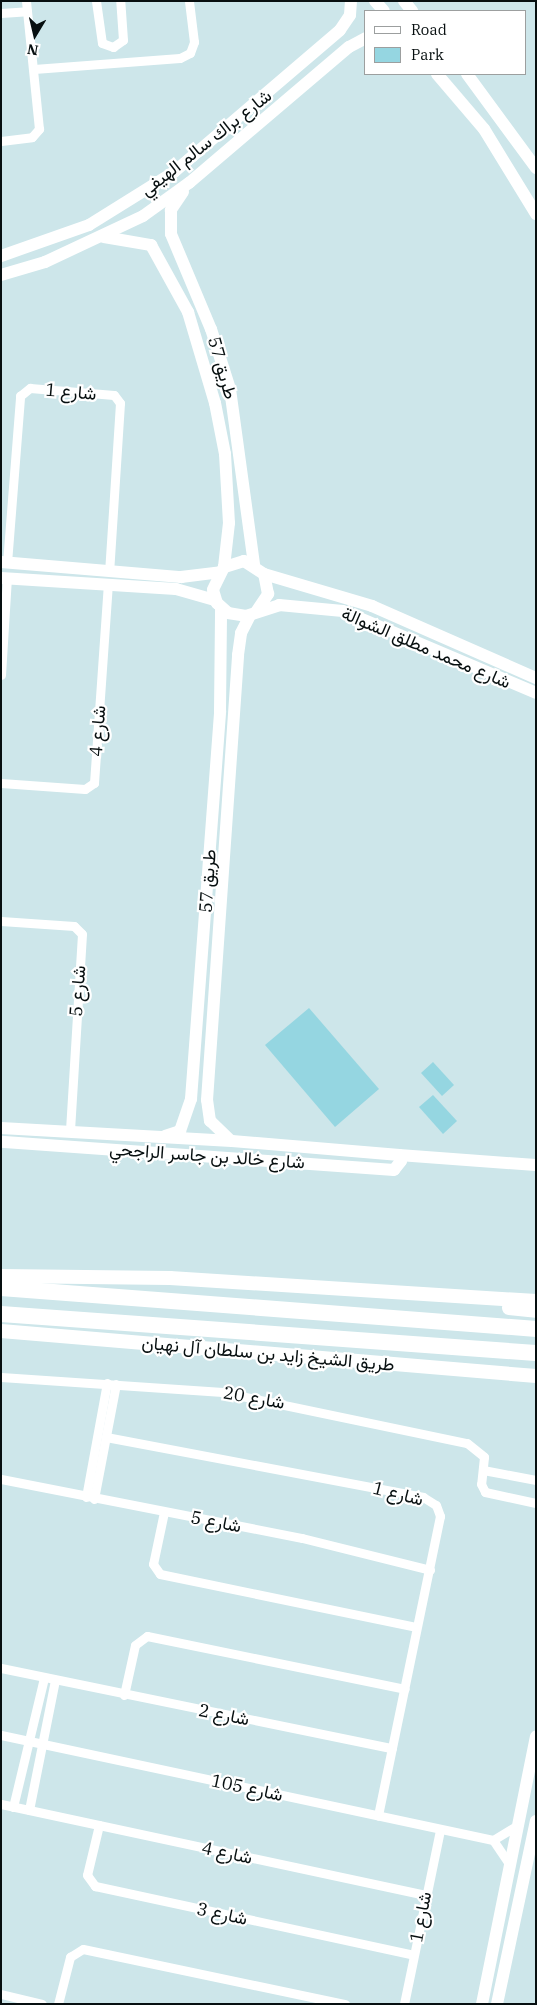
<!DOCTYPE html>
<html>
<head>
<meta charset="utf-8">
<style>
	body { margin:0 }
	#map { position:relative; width:537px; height:2005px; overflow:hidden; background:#cde6ea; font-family:"IBM Plex Serif",Vazirmatn,serif }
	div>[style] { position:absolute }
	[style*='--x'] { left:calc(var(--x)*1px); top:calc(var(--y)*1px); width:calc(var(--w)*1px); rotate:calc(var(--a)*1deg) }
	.green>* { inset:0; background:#95d6e1 }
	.street>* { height:9px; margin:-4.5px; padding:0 4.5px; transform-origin:4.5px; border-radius:4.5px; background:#fff }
	.secondary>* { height:12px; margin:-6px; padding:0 6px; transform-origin:6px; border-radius:6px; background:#fff }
	.primary>* { height:14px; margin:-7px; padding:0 7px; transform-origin:7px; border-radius:7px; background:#fff }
	.highway>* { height:16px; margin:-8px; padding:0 8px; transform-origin:8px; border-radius:8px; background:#fff }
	span { translate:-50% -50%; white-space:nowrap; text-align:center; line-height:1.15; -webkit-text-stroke:4.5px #fff; paint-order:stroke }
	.street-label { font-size:18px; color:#070f10 }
	.frame { position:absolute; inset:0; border:2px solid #070f10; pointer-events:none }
	.legend { position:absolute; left:364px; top:10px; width:162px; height:65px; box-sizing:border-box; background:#fff; border:1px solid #9c9f9f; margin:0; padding:6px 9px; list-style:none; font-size:15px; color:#070f10 }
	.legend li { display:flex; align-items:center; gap:10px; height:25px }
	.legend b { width:25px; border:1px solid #9c9f9f }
	.north { position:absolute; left:10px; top:10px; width:50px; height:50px; -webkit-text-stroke:4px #fff; paint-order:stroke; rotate:189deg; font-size:14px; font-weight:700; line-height:20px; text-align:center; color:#070f10 }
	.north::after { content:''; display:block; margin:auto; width:18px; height:22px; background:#070f10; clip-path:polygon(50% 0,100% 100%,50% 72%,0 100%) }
</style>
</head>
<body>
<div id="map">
	<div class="green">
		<div style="clip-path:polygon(309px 1008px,379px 1089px,335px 1127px,265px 1045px)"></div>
		<div style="clip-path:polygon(433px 1062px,454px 1085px,442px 1096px,421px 1073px)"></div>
		<div style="clip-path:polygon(433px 1095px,457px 1121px,443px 1134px,419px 1107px)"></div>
	</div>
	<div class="street">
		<div style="--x:96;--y:1;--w:42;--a:81.9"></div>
		<div style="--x:102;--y:43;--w:12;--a:20"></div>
		<div style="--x:113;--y:47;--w:12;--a:-35"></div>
		<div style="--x:123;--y:40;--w:39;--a:-94"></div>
		<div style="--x:1;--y:13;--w:26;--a:-4"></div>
		<div style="--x:34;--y:69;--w:146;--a:-4.3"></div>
		<div style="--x:180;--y:58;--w:11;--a:-27"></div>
		<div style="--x:190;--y:53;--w:12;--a:-70"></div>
		<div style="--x:194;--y:42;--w:41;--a:-97"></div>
		<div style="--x:1;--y:141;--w:31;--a:-7"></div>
		<div style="--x:32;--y:137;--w:11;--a:-49"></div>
		<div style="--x:39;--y:129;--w:129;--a:-95.8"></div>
		<div style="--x:7;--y:563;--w:168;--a:-85.5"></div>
		<div style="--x:20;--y:396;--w:13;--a:-39"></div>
		<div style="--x:30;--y:388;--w:84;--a:4.8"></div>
		<div style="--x:114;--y:395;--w:10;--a:53"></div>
		<div style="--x:120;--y:403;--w:168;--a:93.7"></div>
		<div style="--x:1;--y:675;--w:97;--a:-86.5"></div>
		<div style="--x:1;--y:783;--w:84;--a:4.1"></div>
		<div style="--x:85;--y:789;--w:11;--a:-34"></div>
		<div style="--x:94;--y:783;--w:199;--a:-86"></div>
		<div style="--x:1;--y:921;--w:73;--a:3.9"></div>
		<div style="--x:74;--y:926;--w:11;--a:45"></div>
		<div style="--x:82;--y:934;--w:198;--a:93.5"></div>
		<div style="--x:1;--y:1377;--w:222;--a:3.9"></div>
		<div style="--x:222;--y:1392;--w:250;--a:11.8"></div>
		<div style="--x:467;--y:1443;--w:22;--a:39"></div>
		<div style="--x:484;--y:1457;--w:27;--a:96"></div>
		<div style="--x:481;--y:1484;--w:9;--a:63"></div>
		<div style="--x:485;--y:1492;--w:52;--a:12.2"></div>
		<div style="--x:106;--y:1437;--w:323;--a:10.7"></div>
		<div style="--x:423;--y:1497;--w:15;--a:32"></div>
		<div style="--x:436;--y:1505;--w:12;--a:70"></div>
		<div style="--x:440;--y:1516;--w:306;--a:101.7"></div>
		<div style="--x:483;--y:1470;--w:54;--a:10.7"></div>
		<div style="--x:1;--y:1479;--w:307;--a:11.1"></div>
		<div style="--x:302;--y:1538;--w:132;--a:14"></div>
		<div style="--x:86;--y:1497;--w:116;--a:-79.6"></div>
		<div style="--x:94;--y:1499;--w:117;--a:-79.2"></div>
		<div style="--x:164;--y:1512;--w:53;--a:101.9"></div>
		<div style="--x:153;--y:1564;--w:12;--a:55"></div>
		<div style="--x:160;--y:1574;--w:261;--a:11.7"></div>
		<div style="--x:1;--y:1668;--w:399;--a:11.6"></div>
		<div style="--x:124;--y:1695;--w:51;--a:-77.6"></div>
		<div style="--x:135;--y:1645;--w:15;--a:-37"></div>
		<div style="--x:147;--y:1636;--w:263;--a:11.6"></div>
		<div style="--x:1;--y:1735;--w:503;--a:12.05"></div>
		<div style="--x:493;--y:1840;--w:29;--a:-31"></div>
		<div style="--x:1;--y:1804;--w:433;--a:12.1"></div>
		<div style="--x:13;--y:1807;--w:133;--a:-76.5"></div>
		<div style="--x:29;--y:1810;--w:133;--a:-78.7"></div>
		<div style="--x:99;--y:1825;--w:51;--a:103.5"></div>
		<div style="--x:87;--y:1875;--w:14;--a:54"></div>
		<div style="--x:95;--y:1886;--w:325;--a:12.2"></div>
		<div style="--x:493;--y:1840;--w:29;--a:56"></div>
		<div style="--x:1;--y:1994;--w:42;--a:13.7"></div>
		<div style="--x:58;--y:2004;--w:49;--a:-75.7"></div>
		<div style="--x:70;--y:1957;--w:15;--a:-32"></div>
		<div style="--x:83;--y:1949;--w:268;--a:11.9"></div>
		<div style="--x:404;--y:2004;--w:178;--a:-78.3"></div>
	</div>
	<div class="secondary">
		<div style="--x:375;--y:1;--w:13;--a:48"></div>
		<div style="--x:404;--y:1;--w:13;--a:51"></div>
		<div style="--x:437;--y:74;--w:72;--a:49.5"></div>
		<div style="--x:484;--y:129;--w:100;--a:58.5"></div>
		<div style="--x:467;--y:74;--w:117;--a:53.7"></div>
		<div style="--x:183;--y:192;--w:22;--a:124"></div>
		<div style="--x:171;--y:210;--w:24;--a:90"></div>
		<div style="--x:171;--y:234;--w:103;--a:67.2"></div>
		<div style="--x:211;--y:329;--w:63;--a:72.4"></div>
		<div style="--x:230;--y:389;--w:177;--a:82.2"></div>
		<div style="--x:104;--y:237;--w:48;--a:9.7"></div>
		<div style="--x:151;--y:245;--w:77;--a:61.1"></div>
		<div style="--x:188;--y:312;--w:95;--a:73.5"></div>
		<div style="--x:215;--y:403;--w:52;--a:78.9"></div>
		<div style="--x:225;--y:454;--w:69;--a:86.7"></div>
		<div style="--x:229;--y:523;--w:44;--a:96.5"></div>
		<div style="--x:1;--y:256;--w:93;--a:-19.4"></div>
		<div style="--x:89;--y:225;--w:100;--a:-31.9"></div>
		<div style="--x:174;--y:172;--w:218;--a:-40.5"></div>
		<div style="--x:340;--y:30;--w:18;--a:-56"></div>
		<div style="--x:350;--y:15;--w:14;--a:-86"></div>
		<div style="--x:1;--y:275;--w:46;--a:-16.5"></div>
		<div style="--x:45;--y:262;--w:108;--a:-25.1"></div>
		<div style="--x:143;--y:216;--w:57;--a:-35.7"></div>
		<div style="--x:189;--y:183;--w:210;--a:-40.4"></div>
		<div style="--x:349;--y:47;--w:19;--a:-28"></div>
		<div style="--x:1;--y:562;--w:181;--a:4.8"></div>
		<div style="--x:181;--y:577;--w:38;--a:-7"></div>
		<div style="--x:264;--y:574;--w:113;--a:16.5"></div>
		<div style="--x:372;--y:606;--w:179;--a:23.7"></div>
		<div style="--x:1;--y:578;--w:175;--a:3.6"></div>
		<div style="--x:176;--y:589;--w:41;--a:15.8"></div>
		<div style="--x:256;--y:612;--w:22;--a:-56"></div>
		<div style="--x:268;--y:594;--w:20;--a:-101"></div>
		<div style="--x:264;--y:574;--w:24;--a:-147"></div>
		<div style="--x:244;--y:561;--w:21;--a:163"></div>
		<div style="--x:224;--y:567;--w:25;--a:116"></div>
		<div style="--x:213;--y:590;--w:14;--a:73"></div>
		<div style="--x:217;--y:603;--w:15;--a:42"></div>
		<div style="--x:228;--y:613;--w:18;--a:9"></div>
		<div style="--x:246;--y:616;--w:35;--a:-18"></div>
		<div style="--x:279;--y:605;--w:64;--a:5.4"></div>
		<div style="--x:343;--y:611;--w:210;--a:23"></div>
		<div style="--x:1;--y:1128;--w:231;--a:3.2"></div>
		<div style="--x:232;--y:1141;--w:168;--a:4.8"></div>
		<div style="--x:399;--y:1155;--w:6;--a:72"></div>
		<div style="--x:401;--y:1161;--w:11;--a:128"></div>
		<div style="--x:394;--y:1170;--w:394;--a:-175.9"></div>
		<div style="--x:165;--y:1136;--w:16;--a:-18"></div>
		<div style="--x:180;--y:1131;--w:34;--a:-71"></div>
		<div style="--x:191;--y:1099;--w:389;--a:-85.7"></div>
		<div style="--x:220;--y:711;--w:103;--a:-89.4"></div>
		<div style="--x:230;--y:1140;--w:28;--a:-136"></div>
		<div style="--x:210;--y:1121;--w:21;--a:-98"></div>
		<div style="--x:207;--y:1100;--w:446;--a:-86"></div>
		<div style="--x:238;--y:655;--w:22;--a:-82"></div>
		<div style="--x:241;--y:633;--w:20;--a:-63"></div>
		<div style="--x:399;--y:1155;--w:137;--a:4.2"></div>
		<div style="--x:482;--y:2004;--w:273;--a:-78.6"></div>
		<div style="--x:497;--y:2004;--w:187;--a:-78"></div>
	</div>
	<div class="primary">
		<div style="--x:1;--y:1276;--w:169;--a:0.7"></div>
		<div style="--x:170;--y:1278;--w:367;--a:3.6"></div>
		<div style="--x:509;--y:1308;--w:27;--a:6"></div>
		<div style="--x:1;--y:1331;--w:537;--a:4.81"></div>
	</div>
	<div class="highway">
		<div style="--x:1;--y:1288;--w:537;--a:4.38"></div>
		<div style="--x:1;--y:1314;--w:536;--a:4.17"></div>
	</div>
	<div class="street-label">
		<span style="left:206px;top:143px;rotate:-38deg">شارع براك سالم الهيفي</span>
		<span style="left:222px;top:368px;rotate:74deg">طريق 57</span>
		<span style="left:71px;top:392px;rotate:5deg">شارع 1</span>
		<span style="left:426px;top:648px;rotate:23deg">شارع محمد مطلق الشوالة</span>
		<span style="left:98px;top:731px;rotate:-86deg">شارع 4</span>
		<span style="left:208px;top:881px;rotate:-86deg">طريق 57</span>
		<span style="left:78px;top:991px;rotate:-86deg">شارع 5</span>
		<span style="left:207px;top:1156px;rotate:4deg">شارع خالد بن جاسر الراجحي</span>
		<span style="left:268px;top:1354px;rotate:5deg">طريق الشيخ زايد بن سلطان آل نهيان</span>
		<span style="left:254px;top:1398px;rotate:10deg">شارع 20</span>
		<span style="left:398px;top:1494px;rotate:14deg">شارع 1</span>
		<span style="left:216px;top:1522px;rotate:11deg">شارع 5</span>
		<span style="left:224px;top:1715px;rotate:11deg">شارع 2</span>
		<span style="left:247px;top:1788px;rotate:12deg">شارع 105</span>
		<span style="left:227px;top:1853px;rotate:12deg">شارع 4</span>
		<span style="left:222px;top:1914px;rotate:12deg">شارع 3</span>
		<span style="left:421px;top:1917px;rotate:-79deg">شارع 1</span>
	</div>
	<div class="frame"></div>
	<ul class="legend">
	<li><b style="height:6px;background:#fff"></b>Road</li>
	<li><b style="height:14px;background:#95d6e1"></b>Park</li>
	</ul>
	<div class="north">N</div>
</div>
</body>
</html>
